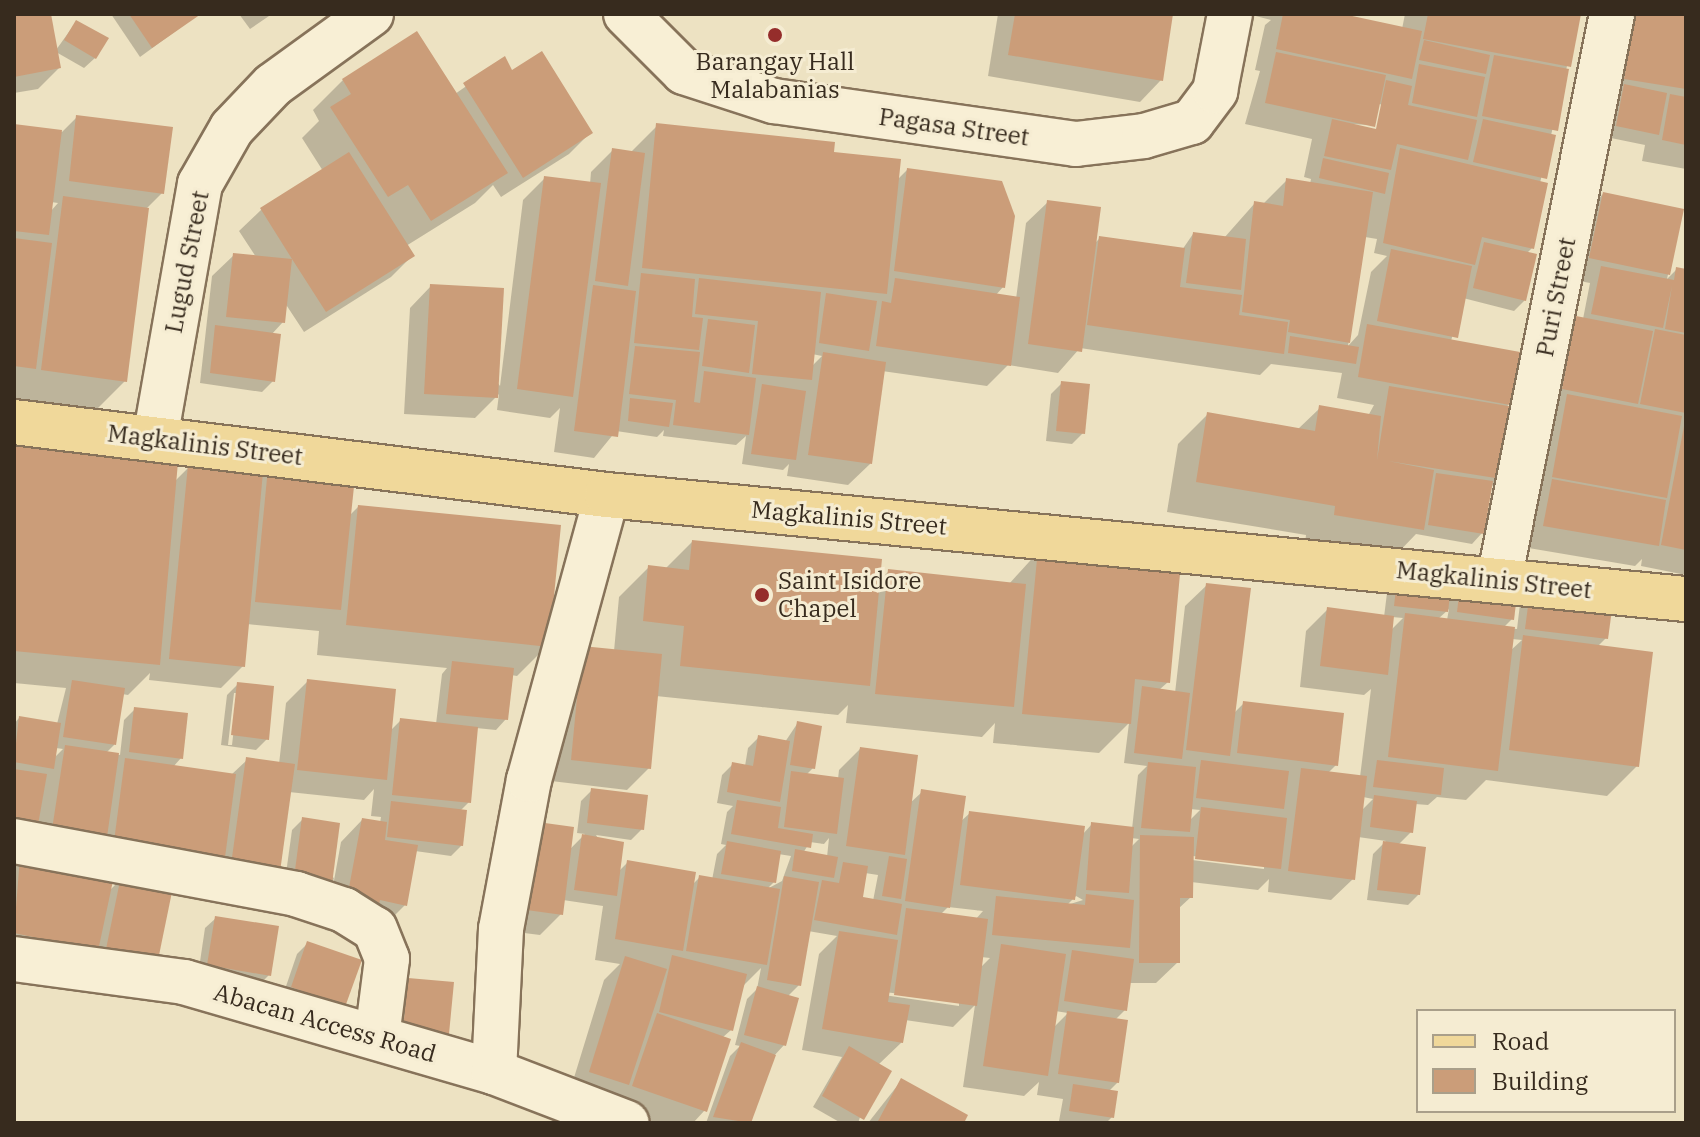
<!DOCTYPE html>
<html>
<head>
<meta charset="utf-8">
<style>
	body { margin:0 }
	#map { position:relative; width:1700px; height:1137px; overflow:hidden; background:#ede2c2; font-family:"IBM Plex Serif",serif }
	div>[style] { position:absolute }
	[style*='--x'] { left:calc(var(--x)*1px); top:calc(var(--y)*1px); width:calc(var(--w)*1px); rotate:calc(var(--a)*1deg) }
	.shadow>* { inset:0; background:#0003 }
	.building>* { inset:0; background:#cb9d79 }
	.roads { filter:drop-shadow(2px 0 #87735a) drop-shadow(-2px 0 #87735a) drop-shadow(0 2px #87735a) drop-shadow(0 -2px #87735a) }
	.minor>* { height:44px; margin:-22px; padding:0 22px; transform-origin:22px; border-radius:22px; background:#f8efd5 }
	.major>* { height:44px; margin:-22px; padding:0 22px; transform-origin:22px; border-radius:22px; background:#f0d89a }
	.dots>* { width:22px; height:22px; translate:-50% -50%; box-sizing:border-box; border:4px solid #f5ecd2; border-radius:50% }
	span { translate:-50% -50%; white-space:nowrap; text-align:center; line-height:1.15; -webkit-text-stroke:6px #f5ecd2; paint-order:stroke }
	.poi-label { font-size:24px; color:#372b1e }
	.left { translate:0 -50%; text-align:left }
	.street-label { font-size:24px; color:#372b1e }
	.frame { position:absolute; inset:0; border:16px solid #372b1e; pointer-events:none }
	.legend { position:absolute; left:1416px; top:1009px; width:260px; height:104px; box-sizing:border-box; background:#f5ecd2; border:2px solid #a99f8a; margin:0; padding:10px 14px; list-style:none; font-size:24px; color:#372b1e }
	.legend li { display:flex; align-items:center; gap:16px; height:40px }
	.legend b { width:40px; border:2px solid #a99f8a }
</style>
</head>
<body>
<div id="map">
	<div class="shadow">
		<div style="clip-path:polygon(48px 14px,56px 50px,76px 22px,95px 58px,84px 68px,56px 52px,59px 68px,38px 89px,14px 93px,14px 17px)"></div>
		<div style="clip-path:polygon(111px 14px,199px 14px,140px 57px)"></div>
		<div style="clip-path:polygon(239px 14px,272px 14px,250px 29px)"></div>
		<div style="clip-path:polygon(998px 14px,1171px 14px,1161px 80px,1140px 102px,988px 76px)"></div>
		<div style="clip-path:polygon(evenodd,1248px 14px,1333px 14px,1402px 29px,1405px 14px,1579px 14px,1540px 183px,1532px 248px,1526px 254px,1525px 300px,1514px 311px,1463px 298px,1451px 341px,1508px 404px,1500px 478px,1490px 488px,1482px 533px,1472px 544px,1416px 534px,1392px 559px,1305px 544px,1306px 535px,1167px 512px,1178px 444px,1208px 414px,1297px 430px,1320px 408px,1368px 416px,1374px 405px,1337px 398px,1342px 373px,1271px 364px,1260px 375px,1080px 348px,1058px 373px,1008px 365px,987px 386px,882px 371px,870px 464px,848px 485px,787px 476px,789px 464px,783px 470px,742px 464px,746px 436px,736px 445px,663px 436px,664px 430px,657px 437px,616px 431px,594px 458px,554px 452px,560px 408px,550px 418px,497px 410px,499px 394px,475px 418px,404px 414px,410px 308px,431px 286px,500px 386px,523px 200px,545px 178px,590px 184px,591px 172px,613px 150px,630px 153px,657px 126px,832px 154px,897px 180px,907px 170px,1003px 287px,995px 296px,1016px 299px,1026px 223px,1048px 202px,1094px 244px,1100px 238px,1182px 250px,1193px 234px,1224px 238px,1255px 203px,1263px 204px,1287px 180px,1310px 184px,1311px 179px,1304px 177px,1312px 139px,1245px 124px,1260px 71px,1255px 70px,1265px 25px,1271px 20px,1248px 14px,1379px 104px,1383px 105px,1378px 131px,1347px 124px,1373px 125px,1379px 104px,1248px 14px,1365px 237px,1377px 239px,1374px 253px,1387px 256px,1371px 272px,1358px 335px,1348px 346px,1365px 237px,1248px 14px,812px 354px,822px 356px,811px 367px,812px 354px)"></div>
		<div style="clip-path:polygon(1615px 14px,1686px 14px,1686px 169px,1642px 161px,1645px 145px,1606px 137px)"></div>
		<div style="clip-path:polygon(505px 59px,512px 72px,591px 132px,569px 154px,501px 197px,493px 185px,475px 203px,406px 246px,412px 256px,391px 277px,304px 332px,285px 303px,283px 322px,271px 335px,273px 381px,262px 392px,200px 383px,212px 276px,234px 255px,256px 257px,239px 231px,261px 210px,323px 171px,302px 138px,319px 121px,313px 110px,343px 80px,455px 94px)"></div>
		<div style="clip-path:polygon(evenodd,77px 117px,162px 193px,147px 208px,125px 381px,95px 411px,14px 400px,14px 126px,62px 132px,77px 117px,51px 202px,58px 203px,50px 212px,51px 202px)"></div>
		<div style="clip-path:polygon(1603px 194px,1682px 210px,1667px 279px,1676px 270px,1686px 271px,1686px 575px,1641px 566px,1642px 559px,1635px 566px,1523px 547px,1555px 340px,1577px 318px,1583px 319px,1590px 283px,1569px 279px,1582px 216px)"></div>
		<div style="clip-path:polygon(1062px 383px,1083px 433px,1072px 444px,1046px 441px,1051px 394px)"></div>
		<div style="clip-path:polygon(evenodd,14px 447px,174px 482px,189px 467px,261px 478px,269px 470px,349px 516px,358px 507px,547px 646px,517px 676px,511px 675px,506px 719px,496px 730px,476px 728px,469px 802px,460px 811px,462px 845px,451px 856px,415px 851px,405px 905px,384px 926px,353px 935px,325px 930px,341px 842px,362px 820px,380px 823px,381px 817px,371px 816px,374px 789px,364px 800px,289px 792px,277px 878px,14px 833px,14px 724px,19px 718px,57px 724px,66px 688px,14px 683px,14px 447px,247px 624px,319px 631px,317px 655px,447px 668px,442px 674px,436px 724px,401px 720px,390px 731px,308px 681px,286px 703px,279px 764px,247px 760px,231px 775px,173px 767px,181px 758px,135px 709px,124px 720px,120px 755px,106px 753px,114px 745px,122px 694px,128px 695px,150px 673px,149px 680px,221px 688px,243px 666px,247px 624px,14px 447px,56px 748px,63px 749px,54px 758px,56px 748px)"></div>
		<div style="clip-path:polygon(evenodd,692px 542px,878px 582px,889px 571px,1009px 584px,1039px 551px,1168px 682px,1159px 690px,1175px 693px,1185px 606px,1207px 585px,1233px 714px,1244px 703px,1336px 765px,1328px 773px,1360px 777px,1371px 689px,1364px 695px,1300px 687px,1306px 631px,1328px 609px,1384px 617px,1387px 593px,1398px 582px,1447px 602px,1460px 589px,1512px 619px,1503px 628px,1517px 629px,1520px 604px,1531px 594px,1606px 638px,1597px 647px,1637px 766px,1607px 796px,1486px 780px,1466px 800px,1437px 797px,1428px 805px,1415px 804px,1411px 832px,1398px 845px,1419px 894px,1408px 905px,1367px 900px,1373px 854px,1386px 841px,1358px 837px,1353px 879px,1331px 900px,1268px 892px,1269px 879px,1258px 890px,1191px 882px,1191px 897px,1178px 909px,1178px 962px,1156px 983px,1129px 983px,1125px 1010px,1115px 1020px,1118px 1082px,1108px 1092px,1112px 1117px,1106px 1123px,1059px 1121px,1063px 1099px,1037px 1095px,1039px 1082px,1024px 1096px,963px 1087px,975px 1005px,953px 1027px,905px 1020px,902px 1042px,878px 1065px,858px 1123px,841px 1123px,813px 1107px,842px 1057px,802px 1050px,819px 954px,837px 936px,808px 931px,799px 985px,787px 997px,784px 1045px,773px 1057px,749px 1123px,706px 1123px,730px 1056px,740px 1046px,735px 1045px,747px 999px,757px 989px,761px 968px,743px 986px,731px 1030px,722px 1038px,705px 1110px,693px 1123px,658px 1123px,569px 1094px,604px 980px,620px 964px,595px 960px,603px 906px,563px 900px,561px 914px,540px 935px,491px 929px,585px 834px,577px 833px,581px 801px,592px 790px,642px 829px,631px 840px,596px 835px,618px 872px,628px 862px,692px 885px,700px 877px,712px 880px,717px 854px,726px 845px,721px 844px,727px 812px,733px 806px,717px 803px,722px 775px,733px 764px,745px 766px,748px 748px,759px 737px,785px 742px,797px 724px,813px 768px,806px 775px,838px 779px,839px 770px,860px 749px,909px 804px,922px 792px,960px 822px,970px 813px,1082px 835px,1092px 824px,1132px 829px,1138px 775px,1147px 766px,1124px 763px,1129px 723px,1099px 753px,993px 743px,995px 723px,982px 737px,846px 723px,848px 705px,838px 715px,656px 696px,649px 768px,627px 790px,551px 781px,561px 670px,614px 651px,619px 597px,649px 567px,665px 569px,692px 542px,1449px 609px,1447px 620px,1438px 619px,1449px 609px,692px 542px,1392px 617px,1403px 618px,1391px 630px,1392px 617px,692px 542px,1512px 639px,1522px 640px,1510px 651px,1512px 639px,692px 542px,1363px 797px,1373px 799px,1361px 811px,1363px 797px,692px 542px,1190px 809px,1200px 810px,1189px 821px,1190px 809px,692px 542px,829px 838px,827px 857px,803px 853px,810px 842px,824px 844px,829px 838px,692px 542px,1131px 838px,1139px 839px,1131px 847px,1131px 838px,692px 542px,778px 854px,791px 856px,782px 881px,767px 889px,774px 882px,778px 854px,692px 542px,1185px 855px,1264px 865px,1264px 869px,1184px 859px,1185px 855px,692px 542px,865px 873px,878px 875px,873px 901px,860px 899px,865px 873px,692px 542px,1076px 896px,1083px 900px,1067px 905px,1076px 896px,692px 542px,948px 907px,983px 911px,975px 920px,940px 915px,948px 907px,692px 542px,981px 957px,990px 958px,980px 968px,981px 957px,692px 542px,885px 992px,959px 1002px,959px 1006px,884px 995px,885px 992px,692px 542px,1055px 1011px,1068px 1013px,1053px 1028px,1055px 1011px)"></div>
		<div style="clip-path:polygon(evenodd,238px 684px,267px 739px,256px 750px,221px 745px,227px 695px,238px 684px,234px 693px,238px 693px,232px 745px,228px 745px,234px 693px)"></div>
		<div style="clip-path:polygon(303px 819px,334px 879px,319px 894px,284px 888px,292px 830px)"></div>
		<div style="clip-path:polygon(21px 859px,108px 892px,122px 878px,155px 964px,14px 958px,14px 865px)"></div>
		<div style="clip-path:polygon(216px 918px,269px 975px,258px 986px,198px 975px,205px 928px)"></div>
		<div style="clip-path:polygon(308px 943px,359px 961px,332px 1017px,282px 998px,297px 954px)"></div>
		<div style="clip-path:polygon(409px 980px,447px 1033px,436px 1044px,393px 1040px,398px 991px)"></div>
		<div style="clip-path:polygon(901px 1081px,962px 1123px,868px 1123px)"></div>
	</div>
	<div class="building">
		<div style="clip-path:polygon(51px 14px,61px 68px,14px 77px,14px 15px)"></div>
		<div style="clip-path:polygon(129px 14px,201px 14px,152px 48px)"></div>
		<div style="clip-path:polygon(1015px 14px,1173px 14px,1163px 81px,1008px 55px)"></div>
		<div style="clip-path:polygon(1283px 14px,1343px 14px,1422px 31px,1412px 79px,1276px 49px)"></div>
		<div style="clip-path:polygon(1428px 14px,1581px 14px,1571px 67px,1423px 39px)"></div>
		<div style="clip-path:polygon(1636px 14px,1686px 14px,1686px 89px,1624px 79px)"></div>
		<div style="clip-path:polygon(76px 20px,109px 38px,96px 59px,64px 40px)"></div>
		<div style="clip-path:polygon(417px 31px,508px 173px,431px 221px,408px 185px,388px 197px,330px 107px,351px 94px,342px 79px)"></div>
		<div style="clip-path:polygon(1424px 40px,1490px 55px,1486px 74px,1419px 60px)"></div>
		<div style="clip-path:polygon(542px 51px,593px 133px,523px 178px,463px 83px,505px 56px,512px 70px)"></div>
		<div style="clip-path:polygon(1276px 52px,1386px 75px,1375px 127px,1265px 103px)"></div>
		<div style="clip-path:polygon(1494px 55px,1569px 69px,1558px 131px,1482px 116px)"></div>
		<div style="clip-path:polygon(1419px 64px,1485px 77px,1477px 117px,1412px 103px)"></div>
		<div style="clip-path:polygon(1386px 80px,1412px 86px,1408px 105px,1477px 120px,1468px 160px,1397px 144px,1391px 170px,1324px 156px,1332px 119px,1376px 129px)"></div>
		<div style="clip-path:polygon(1624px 84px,1667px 93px,1659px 135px,1616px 126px)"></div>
		<div style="clip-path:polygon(1670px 94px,1686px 97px,1686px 145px,1662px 140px)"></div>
		<div style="clip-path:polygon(76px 115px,173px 127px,164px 194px,69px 181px)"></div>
		<div style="clip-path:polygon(1483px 119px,1556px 135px,1547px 179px,1473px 162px)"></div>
		<div style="clip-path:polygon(656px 123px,835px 142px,834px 152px,901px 159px,887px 294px,642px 268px)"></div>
		<div style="clip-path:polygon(14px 124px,62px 130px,49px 235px,14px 231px)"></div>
		<div style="clip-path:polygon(612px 148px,645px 153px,628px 286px,595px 281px)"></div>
		<div style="clip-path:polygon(1400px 148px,1548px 183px,1534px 249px,1482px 237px,1475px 265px,1383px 243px)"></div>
		<div style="clip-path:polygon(349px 152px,415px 256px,326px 312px,292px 259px,285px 323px,226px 317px,233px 253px,292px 259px,260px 208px)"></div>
		<div style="clip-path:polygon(1323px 158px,1389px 173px,1385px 194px,1319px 178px)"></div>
		<div style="clip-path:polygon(907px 168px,1002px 181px,1015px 216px,1005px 288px,894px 271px)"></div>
		<div style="clip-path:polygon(544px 176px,601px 183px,573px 397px,517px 389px)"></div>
		<div style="clip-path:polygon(1286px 178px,1373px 192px,1350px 343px,1288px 332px,1290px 320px,1242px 312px,1254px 201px,1283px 206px)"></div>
		<div style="clip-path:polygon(1603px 192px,1684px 209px,1670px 275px,1589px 258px)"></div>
		<div style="clip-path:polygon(63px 196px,149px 208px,127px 382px,41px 370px)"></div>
		<div style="clip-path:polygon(1047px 200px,1101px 207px,1082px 352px,1028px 344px)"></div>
		<div style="clip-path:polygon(1193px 232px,1246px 239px,1241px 290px,1186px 283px)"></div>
		<div style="clip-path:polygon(1099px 236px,1185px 248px,1180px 287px,1242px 295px,1239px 315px,1288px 322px,1284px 354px,1087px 325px)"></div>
		<div style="clip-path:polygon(14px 238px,52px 243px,36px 369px,14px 366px)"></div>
		<div style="clip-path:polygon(1484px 242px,1537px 254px,1526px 301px,1473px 288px)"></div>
		<div style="clip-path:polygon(1391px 249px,1472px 266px,1458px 338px,1377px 321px)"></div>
		<div style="clip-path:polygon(1601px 266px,1674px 280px,1676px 267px,1686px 269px,1686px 333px,1665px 329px,1672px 286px,1663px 328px,1591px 314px)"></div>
		<div style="clip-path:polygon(641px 273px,695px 279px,692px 317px,703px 318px,699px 350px,634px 343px)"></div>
		<div style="clip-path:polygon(699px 278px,821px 292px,812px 380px,752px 374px,758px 321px,695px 314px)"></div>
		<div style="clip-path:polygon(895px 278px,1020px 297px,1011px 366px,876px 346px,882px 301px,891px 303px)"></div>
		<div style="clip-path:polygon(430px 284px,504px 288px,498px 398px,424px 394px)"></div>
		<div style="clip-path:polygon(593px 285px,636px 291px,618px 437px,574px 431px)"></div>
		<div style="clip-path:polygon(826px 293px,877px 301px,869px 351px,819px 343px)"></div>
		<div style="clip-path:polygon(1576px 316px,1653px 331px,1638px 404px,1562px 389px)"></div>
		<div style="clip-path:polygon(708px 319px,755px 325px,749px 373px,702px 366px)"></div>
		<div style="clip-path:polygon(1367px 324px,1520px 352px,1510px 405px,1358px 377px)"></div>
		<div style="clip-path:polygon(215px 325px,281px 334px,275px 382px,210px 373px)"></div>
		<div style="clip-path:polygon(1655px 329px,1686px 335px,1686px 413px,1640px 404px)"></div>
		<div style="clip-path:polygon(1290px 336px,1359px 347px,1356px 364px,1288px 353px)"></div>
		<div style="clip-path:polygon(635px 346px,700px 352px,694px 402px,700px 403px,704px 371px,756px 378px,749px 435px,673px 425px,676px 400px,629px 394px)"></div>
		<div style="clip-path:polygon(823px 352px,886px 362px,872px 464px,808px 455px)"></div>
		<div style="clip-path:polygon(1061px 381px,1090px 384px,1085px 434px,1056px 431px)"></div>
		<div style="clip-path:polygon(762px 384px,806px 391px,796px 460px,751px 454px)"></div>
		<div style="clip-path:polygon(1389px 386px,1514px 407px,1502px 479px,1388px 461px,1434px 470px,1424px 530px,1334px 515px,1335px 506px,1196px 482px,1207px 412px,1315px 431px,1319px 405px,1381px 416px,1377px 460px)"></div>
		<div style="clip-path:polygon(1567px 394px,1682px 416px,1667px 498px,1552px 477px)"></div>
		<div style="clip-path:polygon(630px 398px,673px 403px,669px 427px,628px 421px)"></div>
		<div style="clip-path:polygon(1686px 416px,1686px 550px,1661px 545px)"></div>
		<div style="clip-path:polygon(14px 445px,178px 462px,160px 665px,14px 651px)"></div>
		<div style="clip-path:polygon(188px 465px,263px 472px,245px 667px,169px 659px)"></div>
		<div style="clip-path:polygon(268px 468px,355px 477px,341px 610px,255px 602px)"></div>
		<div style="clip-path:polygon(1436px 473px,1493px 481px,1484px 534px,1428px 525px)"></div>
		<div style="clip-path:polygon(1552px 479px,1666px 500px,1659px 546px,1543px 526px)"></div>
		<div style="clip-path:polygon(358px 505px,561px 525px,549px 647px,346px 625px)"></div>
		<div style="clip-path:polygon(692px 540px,882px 559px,870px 686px,680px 666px,684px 626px,643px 621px,648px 565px,689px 570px)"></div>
		<div style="clip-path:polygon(1038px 549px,1181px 563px,1170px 683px,1135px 679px,1131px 724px,1022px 714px)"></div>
		<div style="clip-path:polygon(888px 569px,1026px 584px,1014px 707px,875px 694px)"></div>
		<div style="clip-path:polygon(1397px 580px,1451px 587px,1448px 612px,1394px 606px)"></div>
		<div style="clip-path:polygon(1206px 583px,1251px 588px,1230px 756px,1186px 750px)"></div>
		<div style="clip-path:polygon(1460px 587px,1517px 595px,1514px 620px,1457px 612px)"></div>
		<div style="clip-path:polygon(1530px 591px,1613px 602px,1608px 639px,1525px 629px)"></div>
		<div style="clip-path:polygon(1327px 607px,1394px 616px,1388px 675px,1320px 666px)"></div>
		<div style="clip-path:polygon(1405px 613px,1515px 627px,1498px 771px,1388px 757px)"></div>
		<div style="clip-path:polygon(1523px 635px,1653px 652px,1639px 767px,1509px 750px)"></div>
		<div style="clip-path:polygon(582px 646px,662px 654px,651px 769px,571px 760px)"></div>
		<div style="clip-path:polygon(452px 661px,514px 668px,508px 720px,446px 714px)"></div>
		<div style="clip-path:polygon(307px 679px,396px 689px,387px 780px,297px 770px)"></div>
		<div style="clip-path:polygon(72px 680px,125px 688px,116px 745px,63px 737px)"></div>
		<div style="clip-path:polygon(237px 682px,274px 686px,269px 740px,231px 735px)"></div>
		<div style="clip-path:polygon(1142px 686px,1190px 693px,1182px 759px,1134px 753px)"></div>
		<div style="clip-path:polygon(1243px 701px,1344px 713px,1338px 766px,1237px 753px)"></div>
		<div style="clip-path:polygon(134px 707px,188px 713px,183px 759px,129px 752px)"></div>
		<div style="clip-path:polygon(19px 716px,61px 723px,54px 769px,14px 762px)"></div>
		<div style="clip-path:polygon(400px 718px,478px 727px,471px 803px,392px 795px)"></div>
		<div style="clip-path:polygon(797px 721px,822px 726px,815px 769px,790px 765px)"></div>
		<div style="clip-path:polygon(758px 735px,790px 741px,780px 802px,727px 792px,732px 762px,753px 766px)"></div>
		<div style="clip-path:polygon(65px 745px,119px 753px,106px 844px,51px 836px)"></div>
		<div style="clip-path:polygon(860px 747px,918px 755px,905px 855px,846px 846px)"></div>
		<div style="clip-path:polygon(246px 757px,295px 764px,279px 879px,230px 872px)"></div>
		<div style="clip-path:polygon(125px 758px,236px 774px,224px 865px,113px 849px)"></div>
		<div style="clip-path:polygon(1201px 760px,1289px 771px,1284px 809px,1196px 798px)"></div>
		<div style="clip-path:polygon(1377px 760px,1444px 768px,1441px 795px,1373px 787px)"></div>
		<div style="clip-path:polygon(1148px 762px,1196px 767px,1190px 832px,1141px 828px)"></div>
		<div style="clip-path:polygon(1301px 768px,1367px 776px,1355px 880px,1288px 871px)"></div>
		<div style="clip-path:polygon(14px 769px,47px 774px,38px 825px,14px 821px)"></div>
		<div style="clip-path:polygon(791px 771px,844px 778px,837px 834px,784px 827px)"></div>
		<div style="clip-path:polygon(591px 788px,648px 795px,644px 830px,587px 823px)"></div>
		<div style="clip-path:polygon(921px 789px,966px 796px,950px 908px,905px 901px)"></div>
		<div style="clip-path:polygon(1374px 795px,1417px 801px,1413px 833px,1370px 827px)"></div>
		<div style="clip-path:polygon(737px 800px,781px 807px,778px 828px,813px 834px,811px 848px,731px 834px)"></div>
		<div style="clip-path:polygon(391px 801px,467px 810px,463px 846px,387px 837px)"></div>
		<div style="clip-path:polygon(1201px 807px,1287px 818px,1281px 869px,1195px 859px)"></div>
		<div style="clip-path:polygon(969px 811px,1085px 826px,1075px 900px,960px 885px)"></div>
		<div style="clip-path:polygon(302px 817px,340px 823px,332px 884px,294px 878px)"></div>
		<div style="clip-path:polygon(362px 818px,387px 822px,385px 840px,418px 845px,407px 906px,380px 900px,377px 914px,345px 909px)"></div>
		<div style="clip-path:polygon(523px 820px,574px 827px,563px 915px,512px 908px)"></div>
		<div style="clip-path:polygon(1091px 822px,1134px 827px,1129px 893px,1086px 890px)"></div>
		<div style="clip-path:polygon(582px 834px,624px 842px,617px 896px,574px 890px)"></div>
		<div style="clip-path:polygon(1140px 835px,1194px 837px,1193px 898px,1180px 898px,1180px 963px,1139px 963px)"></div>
		<div style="clip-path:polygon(727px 841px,781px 851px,776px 883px,721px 874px)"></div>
		<div style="clip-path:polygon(1383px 841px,1426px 847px,1420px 895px,1377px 890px)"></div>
		<div style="clip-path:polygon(795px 849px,838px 857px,834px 878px,792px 871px)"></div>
		<div style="clip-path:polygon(889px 856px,907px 859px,901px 899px,882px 896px)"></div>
		<div style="clip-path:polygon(20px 857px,114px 876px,98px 951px,14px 933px)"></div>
		<div style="clip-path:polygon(627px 860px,696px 872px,683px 951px,615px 939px)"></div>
		<div style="clip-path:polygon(843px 862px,868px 866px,863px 897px,902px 904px,897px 935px,814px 920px,822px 880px,839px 883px)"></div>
		<div style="clip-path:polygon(699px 875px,780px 889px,767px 965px,686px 951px)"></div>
		<div style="clip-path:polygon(121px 876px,173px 887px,157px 965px,105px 954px)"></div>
		<div style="clip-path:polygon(784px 876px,819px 882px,801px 986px,767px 980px)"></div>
		<div style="clip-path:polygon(1086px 894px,1134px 900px,1130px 948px,992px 935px,996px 896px,1085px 905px)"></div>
		<div style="clip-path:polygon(906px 908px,988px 919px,977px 1006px,894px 995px)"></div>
		<div style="clip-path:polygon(215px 916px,279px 926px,271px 976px,207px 965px)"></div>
		<div style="clip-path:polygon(839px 931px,898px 940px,888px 1002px,910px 1005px,903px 1043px,822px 1029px)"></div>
		<div style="clip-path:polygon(307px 941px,362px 960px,345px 1007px,291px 987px)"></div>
		<div style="clip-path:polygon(1001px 944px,1066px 954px,1048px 1076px,983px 1066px)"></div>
		<div style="clip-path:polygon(1072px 950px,1134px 959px,1127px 1011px,1064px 1001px)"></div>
		<div style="clip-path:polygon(672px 955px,747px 974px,733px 1031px,659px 1012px)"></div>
		<div style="clip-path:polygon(625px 956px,667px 969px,629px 1085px,589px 1072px)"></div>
		<div style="clip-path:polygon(408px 978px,454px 982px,449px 1034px,403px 1030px)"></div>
		<div style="clip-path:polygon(757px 986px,799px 998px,786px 1046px,744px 1035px)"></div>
		<div style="clip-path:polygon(1067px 1011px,1128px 1020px,1119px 1083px,1058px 1074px)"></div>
		<div style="clip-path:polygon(657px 1013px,731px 1039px,707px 1112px,632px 1086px)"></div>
		<div style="clip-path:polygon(741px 1042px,776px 1055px,751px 1123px,713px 1117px)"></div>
		<div style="clip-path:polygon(849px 1046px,892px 1071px,864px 1120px,822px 1096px)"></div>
		<div style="clip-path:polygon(901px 1078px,968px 1115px,964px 1123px,877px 1123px)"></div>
		<div style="clip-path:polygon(1073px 1084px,1118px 1091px,1114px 1118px,1069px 1111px)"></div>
	</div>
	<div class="roads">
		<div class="minor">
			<div style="--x:626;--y:14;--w:82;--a:45"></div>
			<div style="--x:684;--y:72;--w:95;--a:17.9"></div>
			<div style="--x:774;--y:101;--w:305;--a:8.1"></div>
			<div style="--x:1076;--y:144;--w:68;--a:-6.7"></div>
			<div style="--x:1144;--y:136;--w:50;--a:-16.3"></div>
			<div style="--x:1192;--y:122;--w:39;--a:-53"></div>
			<div style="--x:1215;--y:91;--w:78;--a:-79"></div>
			<div style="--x:155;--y:439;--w:259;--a:-80"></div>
			<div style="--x:200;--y:184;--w:64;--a:-60.3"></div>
			<div style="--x:232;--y:128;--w:59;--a:-46.4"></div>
			<div style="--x:273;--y:85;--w:121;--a:-35.9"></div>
			<div style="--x:1499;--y:580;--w:577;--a:-78.71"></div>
			<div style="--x:14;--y:841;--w:287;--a:10.6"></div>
			<div style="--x:296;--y:894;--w:51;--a:18.4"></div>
			<div style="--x:344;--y:910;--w:36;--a:32"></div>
			<div style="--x:375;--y:929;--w:32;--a:68"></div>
			<div style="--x:387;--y:959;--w:79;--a:97.3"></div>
			<div style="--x:14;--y:959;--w:172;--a:7.7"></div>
			<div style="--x:184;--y:982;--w:323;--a:16.2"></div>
			<div style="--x:494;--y:1072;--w:142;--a:21"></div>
			<div style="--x:494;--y:1072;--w:143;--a:-87.2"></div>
			<div style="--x:501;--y:929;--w:152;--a:-79.4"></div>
			<div style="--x:529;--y:780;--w:295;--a:-74.7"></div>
		</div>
		<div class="major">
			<div style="--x:14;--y:422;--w:597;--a:7.02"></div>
			<div style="--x:607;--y:495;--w:1084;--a:5.51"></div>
		</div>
	</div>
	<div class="dots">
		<div style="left:775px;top:35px;background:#952d2b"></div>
		<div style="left:762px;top:595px;background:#952d2b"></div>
	</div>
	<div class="poi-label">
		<span style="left:775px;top:76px">Barangay Hall<br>Malabanias</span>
		<span class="left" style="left:778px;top:595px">Saint Isidore<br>Chapel</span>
	</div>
	<div class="street-label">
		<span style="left:954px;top:127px;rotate:8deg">Pagasa Street</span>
		<span style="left:187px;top:262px;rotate:-79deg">Lugud Street</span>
		<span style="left:1556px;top:297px;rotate:-79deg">Puri Street</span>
		<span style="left:205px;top:445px;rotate:7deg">Magkalinis Street</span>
		<span style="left:849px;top:518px;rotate:5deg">Magkalinis Street</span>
		<span style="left:1494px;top:580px;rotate:6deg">Magkalinis Street</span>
		<span style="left:325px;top:1023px;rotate:16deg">Abacan Access Road</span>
	</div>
	<div class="frame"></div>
	<ul class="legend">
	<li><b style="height:10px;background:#f0d89a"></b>Road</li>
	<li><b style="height:22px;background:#cb9d79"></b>Building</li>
	</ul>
</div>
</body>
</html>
